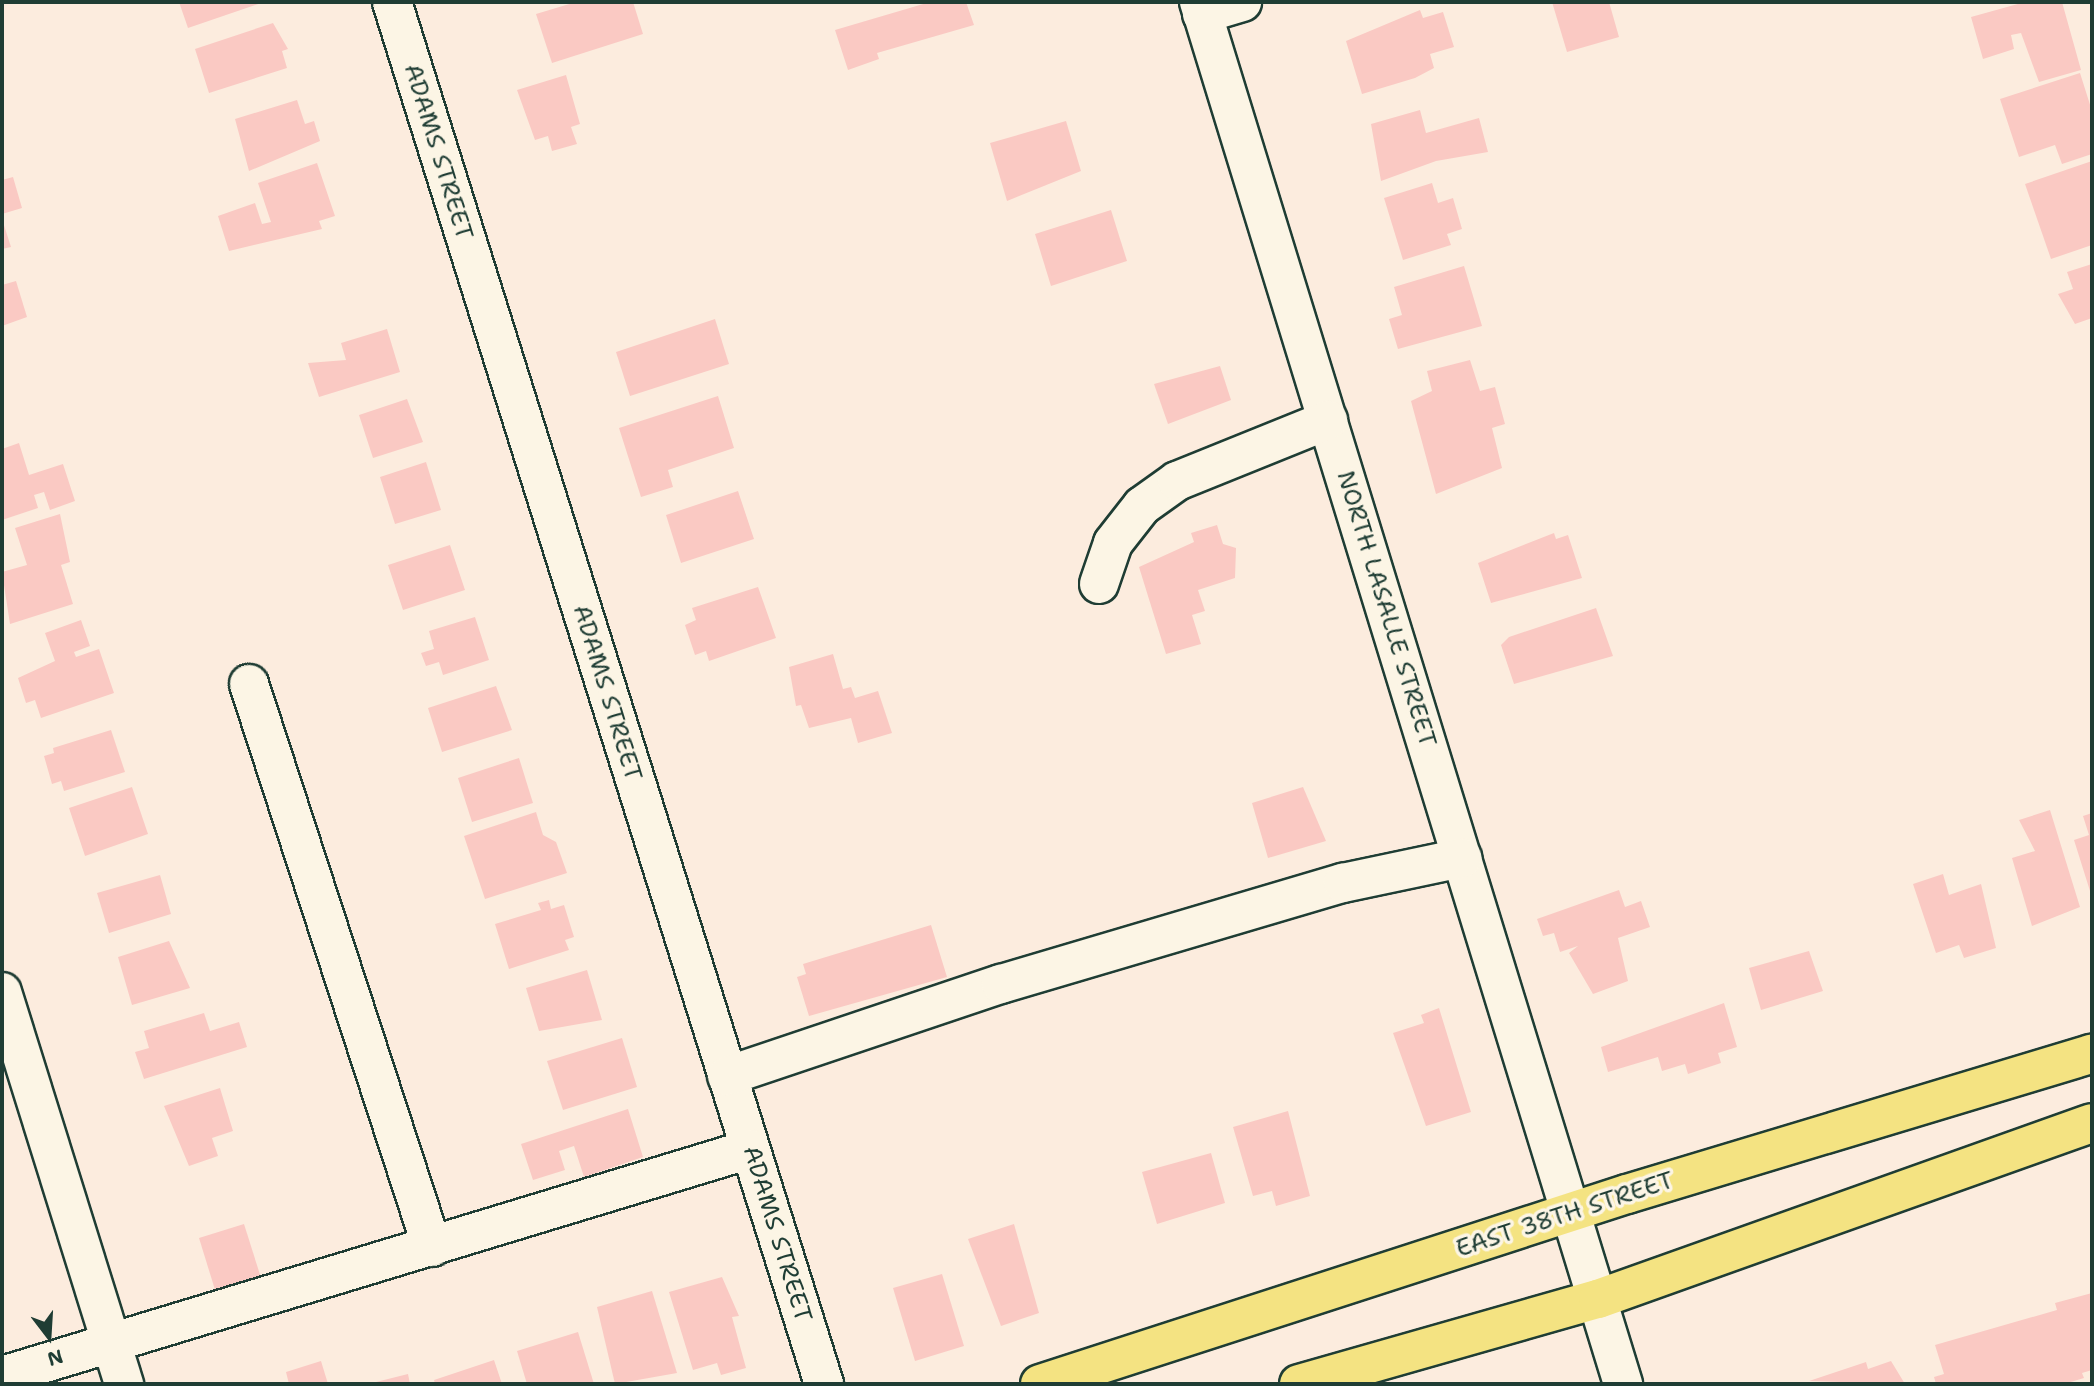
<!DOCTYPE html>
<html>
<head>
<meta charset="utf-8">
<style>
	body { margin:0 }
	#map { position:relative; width:2094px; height:1386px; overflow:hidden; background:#fcecde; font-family:"Shantell Sans",sans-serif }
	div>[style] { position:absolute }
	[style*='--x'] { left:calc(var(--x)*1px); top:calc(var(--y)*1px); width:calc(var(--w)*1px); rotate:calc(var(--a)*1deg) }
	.building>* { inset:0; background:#fac9c3 }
	.roads { filter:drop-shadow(2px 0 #1f3d34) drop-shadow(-2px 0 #1f3d34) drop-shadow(0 2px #1f3d34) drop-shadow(0 -2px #1f3d34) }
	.minor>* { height:38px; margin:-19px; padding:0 19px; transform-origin:19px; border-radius:19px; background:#fcf5e5 }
	.major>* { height:38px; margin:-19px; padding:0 19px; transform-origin:19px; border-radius:19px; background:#f4e382 }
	span { translate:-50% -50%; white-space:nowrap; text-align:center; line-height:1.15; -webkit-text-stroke:7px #fcf5e5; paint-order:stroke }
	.street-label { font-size:24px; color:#1f3d34 }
	.frame { position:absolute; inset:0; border:4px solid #1f3d34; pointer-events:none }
	.north { position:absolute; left:14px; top:1302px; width:70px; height:70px; -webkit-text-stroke:5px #fcf5e5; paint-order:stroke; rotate:163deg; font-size:19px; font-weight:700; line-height:28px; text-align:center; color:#1f3d34 }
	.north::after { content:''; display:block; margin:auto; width:24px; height:32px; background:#1f3d34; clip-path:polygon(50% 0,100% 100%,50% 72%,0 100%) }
</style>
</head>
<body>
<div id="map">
	<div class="building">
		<div style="clip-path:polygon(179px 2px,264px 2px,188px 28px)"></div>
		<div style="clip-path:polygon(576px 2px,633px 2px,643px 34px,552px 63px,536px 14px)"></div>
		<div style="clip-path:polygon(930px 2px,966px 2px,974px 25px,877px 53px,879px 59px,848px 70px,835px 30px)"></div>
		<div style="clip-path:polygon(1552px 2px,1609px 2px,1619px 37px,1567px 52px)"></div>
		<div style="clip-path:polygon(2025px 2px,2062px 2px,2081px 70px,2039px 82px,2021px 33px,2011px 35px,2014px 49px,1983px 59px,1971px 17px)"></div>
		<div style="clip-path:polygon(1420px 10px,1423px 18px,1443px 12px,1454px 47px,1430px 54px,1434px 68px,1415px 78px,1362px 94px,1346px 41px)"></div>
		<div style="clip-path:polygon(273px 23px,288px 49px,282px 51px,287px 68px,209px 93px,195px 49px)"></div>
		<div style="clip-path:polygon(2080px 73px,2092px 111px,2092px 154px,2062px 164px,2055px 145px,2019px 157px,2000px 99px)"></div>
		<div style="clip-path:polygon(566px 75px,580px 124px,571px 127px,577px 144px,552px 151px,548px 136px,535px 140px,517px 90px)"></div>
		<div style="clip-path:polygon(297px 100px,305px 124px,314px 121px,320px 141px,249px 171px,235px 119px)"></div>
		<div style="clip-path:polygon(1420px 110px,1426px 133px,1479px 118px,1488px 152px,1436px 161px,1381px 181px,1371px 124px)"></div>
		<div style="clip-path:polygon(1066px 121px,1081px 171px,1007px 201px,990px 143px)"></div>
		<div style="clip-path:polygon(2092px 161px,2092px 245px,2051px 259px,2025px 184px)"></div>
		<div style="clip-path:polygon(317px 163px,335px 216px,319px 221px,322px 229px,229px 251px,218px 216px,255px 203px,262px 224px,271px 222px,258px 183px)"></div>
		<div style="clip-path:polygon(13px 177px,22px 208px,2px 214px,2px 180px)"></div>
		<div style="clip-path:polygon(1432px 183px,1438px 203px,1453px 198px,1462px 229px,1447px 234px,1451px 245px,1403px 260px,1384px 198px)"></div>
		<div style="clip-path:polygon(1111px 210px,1127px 261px,1051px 286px,1035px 234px)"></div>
		<div style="clip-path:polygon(2px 219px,11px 247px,2px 249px)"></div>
		<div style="clip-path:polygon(2092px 264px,2092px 318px,2075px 324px,2058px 294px,2073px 289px,2067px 272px)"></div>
		<div style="clip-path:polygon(1464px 266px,1482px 326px,1398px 349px,1389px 319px,1402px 315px,1394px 287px)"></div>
		<div style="clip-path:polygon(16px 281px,27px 317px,2px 326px,2px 285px)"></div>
		<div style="clip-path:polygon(715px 319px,729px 364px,630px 396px,616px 352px)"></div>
		<div style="clip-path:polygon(387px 329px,400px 372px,319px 397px,308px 363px,346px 360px,341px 343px)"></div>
		<div style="clip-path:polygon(1470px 360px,1480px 391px,1495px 387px,1505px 424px,1492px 428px,1502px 468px,1436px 494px,1411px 401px,1432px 391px,1427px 371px)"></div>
		<div style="clip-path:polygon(1220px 366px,1231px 400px,1168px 424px,1154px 384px)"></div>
		<div style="clip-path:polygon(718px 396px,734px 448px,668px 470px,673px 487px,641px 497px,619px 428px)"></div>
		<div style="clip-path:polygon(407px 399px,423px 442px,373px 458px,359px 415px)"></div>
		<div style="clip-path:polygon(19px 443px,29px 475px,63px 464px,75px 501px,50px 510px,44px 492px,34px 495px,38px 508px,2px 520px,2px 449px)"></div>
		<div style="clip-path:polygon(426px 462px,441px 510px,395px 524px,380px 477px)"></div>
		<div style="clip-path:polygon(738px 491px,754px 539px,681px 563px,666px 515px)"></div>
		<div style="clip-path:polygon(60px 514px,70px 562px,61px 565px,73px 604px,10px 624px,2px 572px,27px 565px,15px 528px)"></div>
		<div style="clip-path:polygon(1217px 525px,1223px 544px,1236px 548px,1235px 578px,1198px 590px,1205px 611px,1192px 615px,1201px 644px,1166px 654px,1139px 567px,1194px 542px,1191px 533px)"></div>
		<div style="clip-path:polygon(1554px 533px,1556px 539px,1568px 535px,1582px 578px,1491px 603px,1478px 563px)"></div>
		<div style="clip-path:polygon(450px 545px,465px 590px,403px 610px,388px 565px)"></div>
		<div style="clip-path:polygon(758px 587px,776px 638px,709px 661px,706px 651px,695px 655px,685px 625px,696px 620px,692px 608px)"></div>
		<div style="clip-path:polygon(1596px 608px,1613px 656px,1514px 684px,1501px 645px,1509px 637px)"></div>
		<div style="clip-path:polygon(475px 617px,489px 660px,443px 675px,439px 662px,426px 666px,421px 653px,434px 649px,429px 631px)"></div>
		<div style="clip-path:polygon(81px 620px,90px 646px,74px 652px,76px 657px,99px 649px,114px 693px,41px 718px,35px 700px,26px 703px,18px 678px,55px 661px,45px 633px)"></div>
		<div style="clip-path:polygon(833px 654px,843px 689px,851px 687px,855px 698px,878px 691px,892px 733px,858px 743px,851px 718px,809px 728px,801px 705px,796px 706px,789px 667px)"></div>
		<div style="clip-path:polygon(496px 686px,512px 730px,442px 752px,428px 708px)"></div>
		<div style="clip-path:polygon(111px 730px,125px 772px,64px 791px,61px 781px,52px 784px,44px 756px,54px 753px,53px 748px)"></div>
		<div style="clip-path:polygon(519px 758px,533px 803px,472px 822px,458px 778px)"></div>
		<div style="clip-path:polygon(132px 787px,148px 834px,85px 856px,69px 808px)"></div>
		<div style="clip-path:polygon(1303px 787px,1326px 841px,1268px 858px,1252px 803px)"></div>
		<div style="clip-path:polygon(2050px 810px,2080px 907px,2032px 926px,2012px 858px,2035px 851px,2019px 820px)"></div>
		<div style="clip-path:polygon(536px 812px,543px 835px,556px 842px,567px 873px,485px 899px,464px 836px)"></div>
		<div style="clip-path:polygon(2092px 813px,2092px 890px,2090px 891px,2074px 840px,2089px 835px,2083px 816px)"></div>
		<div style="clip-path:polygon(1943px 874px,1949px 895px,1981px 884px,1996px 948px,1964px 958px,1959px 945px,1936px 953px,1913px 884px)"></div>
		<div style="clip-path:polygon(160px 875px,171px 914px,109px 933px,97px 893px)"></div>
		<div style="clip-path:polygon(1619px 890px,1625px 907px,1641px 901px,1650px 927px,1618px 938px,1628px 981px,1593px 994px,1569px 953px,1578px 946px,1560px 952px,1554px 933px,1543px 936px,1537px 919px)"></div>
		<div style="clip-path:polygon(549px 900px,551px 909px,564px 905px,574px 937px,565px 940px,569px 950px,509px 969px,495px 924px,541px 910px,538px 903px)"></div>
		<div style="clip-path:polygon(931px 925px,947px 977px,809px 1016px,797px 977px,806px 974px,803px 964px)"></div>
		<div style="clip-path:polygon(169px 941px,190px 988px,132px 1005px,118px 957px)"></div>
		<div style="clip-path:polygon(1809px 951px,1823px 991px,1761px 1010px,1749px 968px)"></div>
		<div style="clip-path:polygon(587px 970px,602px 1020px,539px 1031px,526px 988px)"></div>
		<div style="clip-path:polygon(1724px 1003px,1737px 1047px,1718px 1053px,1721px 1063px,1688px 1074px,1685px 1064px,1662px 1071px,1658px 1057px,1608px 1072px,1601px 1047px)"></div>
		<div style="clip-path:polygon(1439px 1008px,1471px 1112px,1426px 1126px,1393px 1033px,1424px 1023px,1421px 1015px)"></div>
		<div style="clip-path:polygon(204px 1013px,210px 1031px,239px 1022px,247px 1047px,144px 1079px,135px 1052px,149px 1048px,144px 1031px)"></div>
		<div style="clip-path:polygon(622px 1038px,637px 1087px,563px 1110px,547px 1061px)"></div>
		<div style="clip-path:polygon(220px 1088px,233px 1131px,212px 1138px,218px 1156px,189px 1166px,164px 1106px)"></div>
		<div style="clip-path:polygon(628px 1109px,643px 1157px,584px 1177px,574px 1146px,559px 1151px,565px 1170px,533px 1180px,521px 1144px)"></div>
		<div style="clip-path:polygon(1288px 1111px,1310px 1196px,1276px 1206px,1272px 1191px,1253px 1196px,1233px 1127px)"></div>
		<div style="clip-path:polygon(1211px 1153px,1225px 1203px,1157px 1224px,1142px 1172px)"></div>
		<div style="clip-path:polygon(244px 1224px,261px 1278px,216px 1293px,199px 1238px)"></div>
		<div style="clip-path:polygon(1014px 1224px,1039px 1313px,1001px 1326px,968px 1239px)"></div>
		<div style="clip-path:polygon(942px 1274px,964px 1346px,915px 1361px,893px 1288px)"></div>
		<div style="clip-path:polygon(722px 1277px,739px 1316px,732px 1317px,746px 1368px,721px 1375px,717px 1363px,693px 1370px,669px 1292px)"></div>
		<div style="clip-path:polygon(652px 1291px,677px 1373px,615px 1384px,597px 1307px)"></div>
		<div style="clip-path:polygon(2092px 1293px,2092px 1370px,2082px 1373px,2084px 1378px,2064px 1384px,1936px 1384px,1934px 1377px,1944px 1374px,1935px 1345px,2057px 1310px,2055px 1303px)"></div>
		<div style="clip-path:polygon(578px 1332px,594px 1384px,527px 1384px,517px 1351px)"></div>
		<div style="clip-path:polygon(494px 1360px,502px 1384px,435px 1384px,434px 1380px)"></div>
		<div style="clip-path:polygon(321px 1361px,328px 1384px,289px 1384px,286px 1372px)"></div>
		<div style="clip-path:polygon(1891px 1361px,1905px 1384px,1809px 1381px,1866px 1362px,1868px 1369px)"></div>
		<div style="clip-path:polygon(408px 1374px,410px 1384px,372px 1384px,372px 1383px)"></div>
	</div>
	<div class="roads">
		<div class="minor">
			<div style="--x:392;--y:2;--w:1448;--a:72.64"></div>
			<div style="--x:1199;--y:2;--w:1446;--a:72.94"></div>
			<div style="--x:1202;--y:14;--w:42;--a:-16.7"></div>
			<div style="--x:1099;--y:584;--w:43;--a:-71.1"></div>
			<div style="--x:1113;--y:543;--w:47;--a:-51.9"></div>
			<div style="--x:1142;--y:506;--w:43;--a:-35.5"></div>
			<div style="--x:1177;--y:481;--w:163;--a:-22"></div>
			<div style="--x:249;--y:684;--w:592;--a:71.99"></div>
			<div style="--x:2;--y:992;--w:411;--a:72.7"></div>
			<div style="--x:727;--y:1076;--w:289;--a:-18.6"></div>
			<div style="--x:1001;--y:984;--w:357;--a:-16.5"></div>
			<div style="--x:1343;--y:883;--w:122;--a:-11.9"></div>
			<div style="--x:2;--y:1376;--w:782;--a:-16.88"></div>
		</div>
		<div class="major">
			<div style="--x:1040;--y:1384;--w:617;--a:-17.94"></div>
			<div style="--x:1627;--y:1194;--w:486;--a:-16.8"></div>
			<div style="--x:1299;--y:1384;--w:311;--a:-15.9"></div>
			<div style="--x:1598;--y:1299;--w:524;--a:-19.61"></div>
		</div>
	</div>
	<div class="street-label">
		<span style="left:438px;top:152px;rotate:73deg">ADAMS STREET</span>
		<span style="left:1386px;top:609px;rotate:73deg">NORTH LASALLE STREET</span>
		<span style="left:607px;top:693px;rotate:73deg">ADAMS STREET</span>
		<span style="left:1565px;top:1215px;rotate:-18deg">EAST 38TH STREET</span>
		<span style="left:777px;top:1234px;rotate:73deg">ADAMS STREET</span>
	</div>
	<div class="frame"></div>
	<div class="north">N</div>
</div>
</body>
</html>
